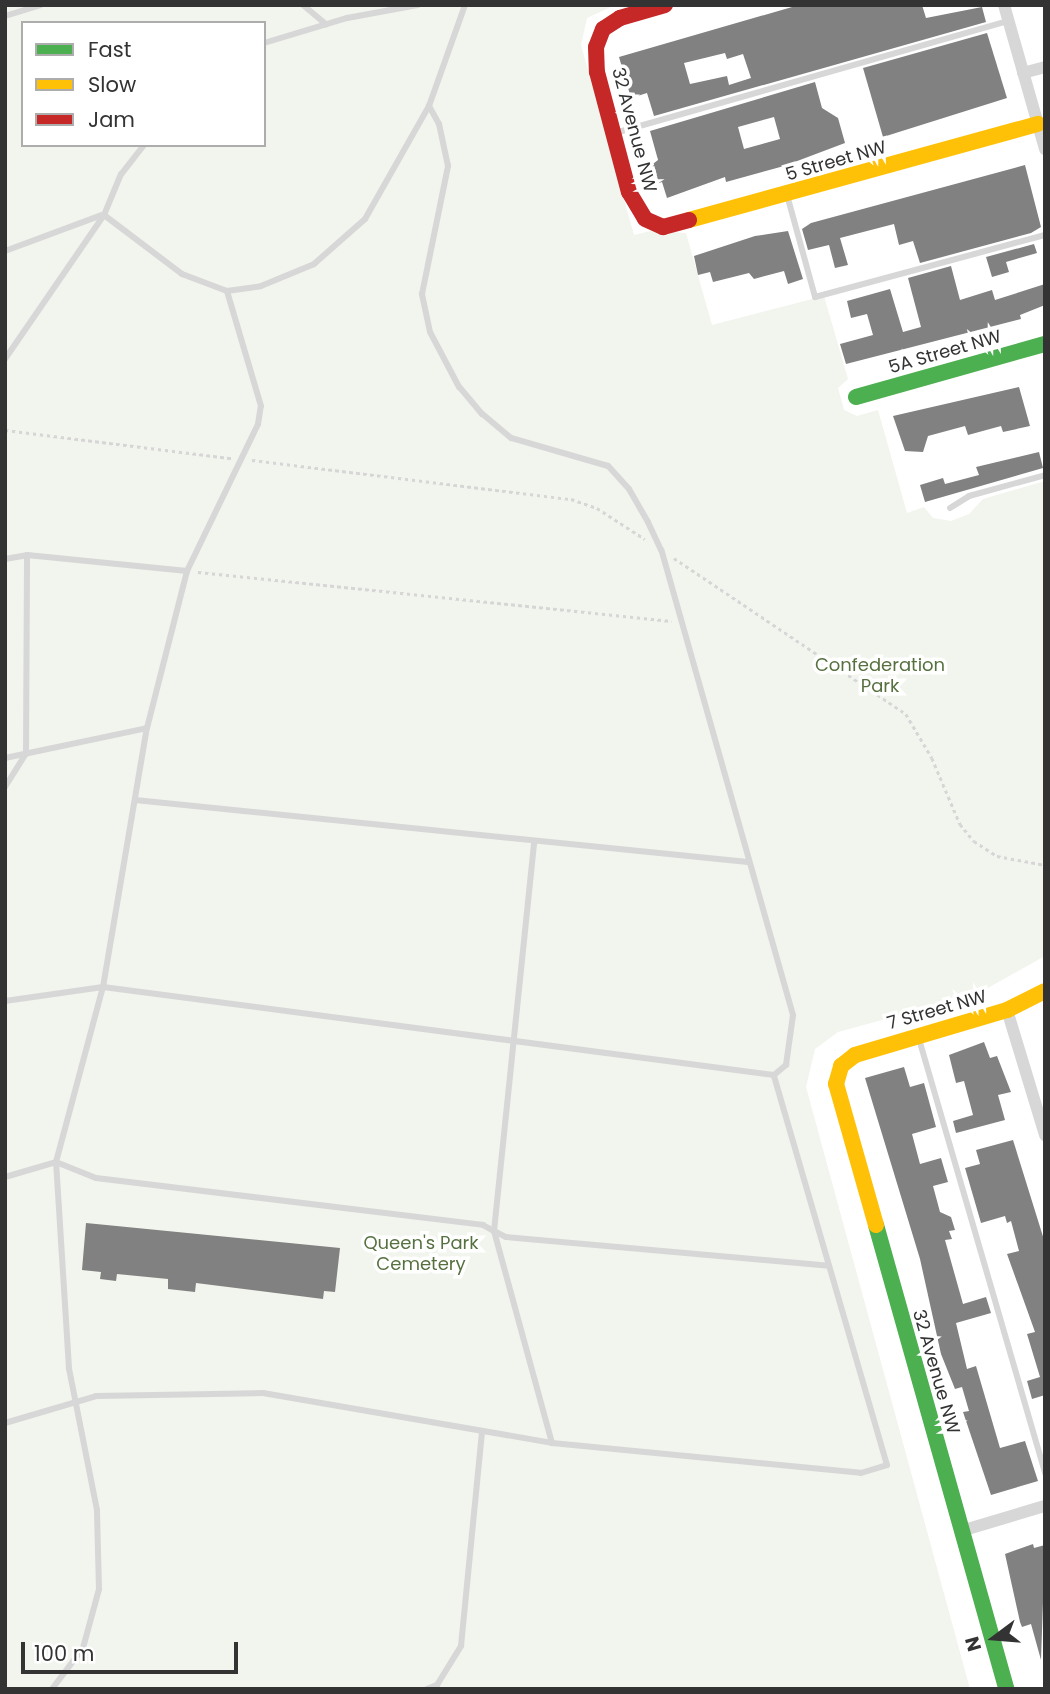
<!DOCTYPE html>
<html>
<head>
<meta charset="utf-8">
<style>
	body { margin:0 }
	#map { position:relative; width:1050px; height:1694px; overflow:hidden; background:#fff; font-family:Poppins,sans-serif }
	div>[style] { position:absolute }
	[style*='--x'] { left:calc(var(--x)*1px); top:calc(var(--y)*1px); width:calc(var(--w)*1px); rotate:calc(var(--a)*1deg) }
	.green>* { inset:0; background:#f1f5ed }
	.building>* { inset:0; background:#818181 }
	.path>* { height:2.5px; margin-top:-1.25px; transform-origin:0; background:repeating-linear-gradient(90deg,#d6d6d6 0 3.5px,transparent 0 7px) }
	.lane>* { height:6px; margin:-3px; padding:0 3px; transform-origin:3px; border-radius:3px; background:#d7d7d7 }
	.street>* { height:12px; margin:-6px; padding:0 6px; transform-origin:6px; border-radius:6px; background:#d7d7d7 }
	.fast>* { height:16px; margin:-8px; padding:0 8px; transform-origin:8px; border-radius:8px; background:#4caf50 }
	.slow>* { height:16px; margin:-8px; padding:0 8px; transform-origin:8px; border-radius:8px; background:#ffc107 }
	.jam>* { height:16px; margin:-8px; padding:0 8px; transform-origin:8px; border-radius:8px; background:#c62828 }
	span { translate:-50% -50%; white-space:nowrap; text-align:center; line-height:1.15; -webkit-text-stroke:7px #fff; paint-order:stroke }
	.street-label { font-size:18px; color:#333 }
	.park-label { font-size:18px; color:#56703f }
	.frame { position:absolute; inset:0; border:7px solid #333; pointer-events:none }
	.legend { position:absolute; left:21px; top:21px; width:245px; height:126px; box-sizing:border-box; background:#fff; border:2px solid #adadad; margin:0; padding:9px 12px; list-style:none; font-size:21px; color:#333 }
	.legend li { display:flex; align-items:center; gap:14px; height:35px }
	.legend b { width:35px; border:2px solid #adadad }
	.north { position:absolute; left:959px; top:1603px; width:70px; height:70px; -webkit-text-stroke:5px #fff; paint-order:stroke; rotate:254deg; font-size:19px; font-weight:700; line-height:28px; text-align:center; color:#333 }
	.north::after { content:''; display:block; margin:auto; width:24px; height:32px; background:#333; clip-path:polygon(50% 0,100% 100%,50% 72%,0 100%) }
	.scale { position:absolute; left:21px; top:1642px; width:217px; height:32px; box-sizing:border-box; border:4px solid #333; border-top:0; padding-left:9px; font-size:21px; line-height:24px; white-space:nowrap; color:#333; -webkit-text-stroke:5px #fff; paint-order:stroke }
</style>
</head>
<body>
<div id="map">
	<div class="green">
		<div style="clip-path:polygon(evenodd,5px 5px,615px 5px,587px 18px,581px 45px,634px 235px,650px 231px,686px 233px,712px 325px,824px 296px,848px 379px,838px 388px,844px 410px,857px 416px,878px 410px,907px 513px,924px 507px,933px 518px,951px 521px,969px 514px,983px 499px,1045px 481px,1045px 956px,977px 994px,838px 1032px,815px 1049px,806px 1087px,970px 1689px,5px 1689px,5px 5px,23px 23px,264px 23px,264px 145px,23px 145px,23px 23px)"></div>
	</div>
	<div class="building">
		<div style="clip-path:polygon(evenodd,799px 5px,922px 5px,926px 18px,982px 7px,986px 22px,654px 116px,647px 93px,631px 98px,619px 57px,799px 5px,725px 53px,727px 59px,743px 54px,751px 78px,729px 85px,727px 76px,690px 84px,684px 63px,725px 53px)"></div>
		<div style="clip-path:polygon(987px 33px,1007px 98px,883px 137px,863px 68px)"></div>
		<div style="clip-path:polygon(evenodd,815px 82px,822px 108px,838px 118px,845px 143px,784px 166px,726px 182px,725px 177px,667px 198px,662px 182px,655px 184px,650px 166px,658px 160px,650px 131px,815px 82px,774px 117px,780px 139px,744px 149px,738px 127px,774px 117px)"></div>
		<div style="clip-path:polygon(1025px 165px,1041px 227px,1031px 233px,920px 263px,913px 241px,899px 245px,894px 224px,840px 238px,848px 265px,835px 268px,829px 245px,808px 250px,802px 229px,811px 223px)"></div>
		<div style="clip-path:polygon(788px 231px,803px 279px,788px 284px,784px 271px,754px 279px,749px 273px,713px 282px,710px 272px,698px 275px,694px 256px,755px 236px)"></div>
		<div style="clip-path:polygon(1034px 244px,1037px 253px,1006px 262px,1009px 272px,992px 277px,986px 257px)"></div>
		<div style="clip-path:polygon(951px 266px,960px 300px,992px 290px,995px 300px,1045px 284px,1045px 305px,1020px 315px,1021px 319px,846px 364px,840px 344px,873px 335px,867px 314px,851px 318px,847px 301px,890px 289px,903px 332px,921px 327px,908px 278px)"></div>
		<div style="clip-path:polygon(1019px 387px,1030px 426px,1003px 432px,1001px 426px,968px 435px,965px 426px,928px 436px,923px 452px,905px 451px,893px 416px)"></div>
		<div style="clip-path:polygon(1039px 452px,1043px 468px,925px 502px,920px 485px,943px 478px,945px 484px,979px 475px,976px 467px)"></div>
		<div style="clip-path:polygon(984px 1042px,990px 1058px,997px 1056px,1011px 1092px,998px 1095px,1005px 1120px,956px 1133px,953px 1121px,973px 1115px,964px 1081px,956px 1083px,949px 1055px)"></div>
		<div style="clip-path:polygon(904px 1067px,910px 1087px,924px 1083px,936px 1127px,912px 1134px,920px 1164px,941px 1158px,948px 1182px,933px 1186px,940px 1212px,951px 1217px,955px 1230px,949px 1231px,952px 1239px,945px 1240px,963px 1304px,986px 1297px,991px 1313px,956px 1323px,967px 1369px,976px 1366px,1000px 1448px,1025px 1441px,1038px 1481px,991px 1495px,963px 1412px,969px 1411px,962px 1387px,955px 1389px,941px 1354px,920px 1259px,865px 1078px)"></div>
		<div style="clip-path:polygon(1013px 1140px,1045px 1243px,1045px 1395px,1032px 1399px,1027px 1381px,1040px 1377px,1027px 1334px,1035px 1332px,1007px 1254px,1019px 1251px,1011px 1221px,1007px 1223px,1005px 1216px,981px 1223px,965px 1168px,980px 1164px,976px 1150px)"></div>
		<div style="clip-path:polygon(86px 1223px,340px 1248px,335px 1292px,324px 1291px,323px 1299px,196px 1283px,195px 1292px,168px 1289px,168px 1279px,117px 1274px,116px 1281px,100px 1279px,101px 1272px,82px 1270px)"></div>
		<div style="clip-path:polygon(1033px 1544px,1034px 1548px,1045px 1545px,1041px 1660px,1031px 1624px,1022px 1627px,1020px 1622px,1005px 1554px)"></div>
	</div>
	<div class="path">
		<div style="--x:5;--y:430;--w:228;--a:7.1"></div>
		<div style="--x:252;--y:460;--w:321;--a:7"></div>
		<div style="--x:571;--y:499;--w:28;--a:19"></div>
		<div style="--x:597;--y:508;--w:57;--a:32.9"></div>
		<div style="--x:674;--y:558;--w:280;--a:33.9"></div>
		<div style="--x:906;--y:714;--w:51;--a:59.4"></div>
		<div style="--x:932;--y:758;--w:72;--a:67"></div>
		<div style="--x:960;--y:824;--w:22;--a:51"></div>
		<div style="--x:974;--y:841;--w:27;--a:33"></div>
		<div style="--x:997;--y:856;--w:49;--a:10.6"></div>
		<div style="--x:198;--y:572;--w:476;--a:5.9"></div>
	</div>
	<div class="lane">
		<div style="--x:303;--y:5;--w:30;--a:40"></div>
		<div style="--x:5;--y:16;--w:37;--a:-17"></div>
		<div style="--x:264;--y:43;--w:87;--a:-16.8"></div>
		<div style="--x:347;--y:18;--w:72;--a:-10.4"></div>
		<div style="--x:615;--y:133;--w:410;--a:-15.9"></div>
		<div style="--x:144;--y:145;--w:37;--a:128"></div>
		<div style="--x:121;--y:174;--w:44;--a:112.5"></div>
		<div style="--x:104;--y:215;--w:98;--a:37.1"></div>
		<div style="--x:182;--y:274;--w:48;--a:20.7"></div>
		<div style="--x:227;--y:291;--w:34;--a:-8"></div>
		<div style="--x:261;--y:286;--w:57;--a:-22.5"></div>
		<div style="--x:314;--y:264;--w:68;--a:-41.4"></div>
		<div style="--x:365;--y:219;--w:130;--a:-60.5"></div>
		<div style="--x:429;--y:106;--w:107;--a:-70.4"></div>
		<div style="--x:787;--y:195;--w:106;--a:74.6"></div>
		<div style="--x:815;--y:297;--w:238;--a:-15.1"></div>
		<div style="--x:5;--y:251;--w:103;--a:-20.4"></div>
		<div style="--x:5;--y:359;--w:175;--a:-55.5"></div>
		<div style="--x:950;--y:508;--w:22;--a:-32"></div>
		<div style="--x:969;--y:496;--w:79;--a:-15.4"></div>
		<div style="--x:5;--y:559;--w:22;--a:-10"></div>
		<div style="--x:27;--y:555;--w:161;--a:5.7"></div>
		<div style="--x:5;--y:758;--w:145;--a:-11.9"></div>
		<div style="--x:5;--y:787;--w:39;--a:-58"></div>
		<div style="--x:26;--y:754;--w:199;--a:-89.7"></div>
		<div style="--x:135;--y:800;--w:616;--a:5.78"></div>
		<div style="--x:5;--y:1001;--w:99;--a:-8.1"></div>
		<div style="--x:103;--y:987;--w:677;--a:7.47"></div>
		<div style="--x:774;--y:1075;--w:16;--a:-40"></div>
		<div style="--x:786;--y:1065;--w:50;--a:-82"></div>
		<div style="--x:793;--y:1015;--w:483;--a:-105.8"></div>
		<div style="--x:661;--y:550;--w:31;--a:-115"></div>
		<div style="--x:648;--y:522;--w:38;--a:-120"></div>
		<div style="--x:629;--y:489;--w:31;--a:-132"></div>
		<div style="--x:608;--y:466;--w:101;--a:-163.9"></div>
		<div style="--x:511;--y:438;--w:38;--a:-140"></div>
		<div style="--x:482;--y:414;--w:35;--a:-130"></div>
		<div style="--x:459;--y:387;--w:62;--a:-117.8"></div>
		<div style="--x:430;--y:332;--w:39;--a:-102"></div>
		<div style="--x:422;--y:294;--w:131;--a:-78.5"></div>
		<div style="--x:448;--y:166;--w:43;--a:-102.1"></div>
		<div style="--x:439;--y:124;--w:21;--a:-119"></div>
		<div style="--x:919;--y:1039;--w:453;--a:73.8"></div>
		<div style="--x:5;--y:1177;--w:53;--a:-16.4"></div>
		<div style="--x:56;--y:1162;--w:43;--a:21.8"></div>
		<div style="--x:96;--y:1178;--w:390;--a:6.9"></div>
		<div style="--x:483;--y:1225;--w:13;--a:29"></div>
		<div style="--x:494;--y:1231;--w:391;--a:-84.1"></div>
		<div style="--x:494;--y:1231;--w:220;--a:74.7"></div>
		<div style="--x:552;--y:1443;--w:310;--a:5.5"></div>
		<div style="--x:861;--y:1473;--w:27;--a:-17"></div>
		<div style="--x:887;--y:1465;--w:406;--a:-106.2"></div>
		<div style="--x:494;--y:1231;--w:13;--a:27"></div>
		<div style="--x:506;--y:1237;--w:324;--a:5.1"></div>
		<div style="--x:5;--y:1423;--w:95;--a:-16.5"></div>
		<div style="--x:96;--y:1396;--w:167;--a:-1"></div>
		<div style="--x:263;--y:1393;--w:293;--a:9.8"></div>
		<div style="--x:52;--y:1689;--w:51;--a:-52.9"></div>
		<div style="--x:83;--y:1648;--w:61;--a:-74.8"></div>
		<div style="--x:99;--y:1589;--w:79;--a:-91.5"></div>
		<div style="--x:97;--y:1510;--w:145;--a:-101.2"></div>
		<div style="--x:69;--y:1368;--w:206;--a:-93.6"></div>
		<div style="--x:56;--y:1162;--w:181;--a:-75"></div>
		<div style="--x:103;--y:987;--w:263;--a:-80.4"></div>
		<div style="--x:147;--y:728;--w:162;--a:-75.7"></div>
		<div style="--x:187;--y:571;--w:163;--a:-64.2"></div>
		<div style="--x:258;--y:424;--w:18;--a:-81"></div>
		<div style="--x:261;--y:406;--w:120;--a:-106.5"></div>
		<div style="--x:427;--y:1689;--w:11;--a:-22"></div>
		<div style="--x:437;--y:1685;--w:46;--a:-58.4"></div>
		<div style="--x:461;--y:1646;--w:216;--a:-84.4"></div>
	</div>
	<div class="street">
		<div style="--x:1004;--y:5;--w:150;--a:74.1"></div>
		<div style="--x:1023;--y:73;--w:23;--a:-15"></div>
		<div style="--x:1007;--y:1010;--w:131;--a:73.1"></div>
		<div style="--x:961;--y:1531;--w:88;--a:-16.6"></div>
	</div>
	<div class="fast">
		<div style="--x:856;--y:397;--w:196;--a:-15.7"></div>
		<div style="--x:876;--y:1225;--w:482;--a:74.3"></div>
	</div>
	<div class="slow">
		<div style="--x:689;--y:220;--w:362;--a:-15.4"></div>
		<div style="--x:876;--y:1225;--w:147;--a:-105.8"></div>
		<div style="--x:836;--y:1084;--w:19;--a:-74"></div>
		<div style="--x:841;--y:1066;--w:18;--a:-38"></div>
		<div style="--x:855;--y:1055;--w:159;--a:-16.5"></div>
		<div style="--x:1007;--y:1010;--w:42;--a:-26.6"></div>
	</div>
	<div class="jam">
		<div style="--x:665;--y:5;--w:47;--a:163.9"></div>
		<div style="--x:620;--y:18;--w:20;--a:147"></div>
		<div style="--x:603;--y:29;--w:19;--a:111"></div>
		<div style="--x:596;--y:47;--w:25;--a:88"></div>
		<div style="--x:597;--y:72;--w:124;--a:75.1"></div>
		<div style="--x:629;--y:192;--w:31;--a:59"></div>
		<div style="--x:645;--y:219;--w:20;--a:24"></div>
		<div style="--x:663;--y:227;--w:27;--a:-15"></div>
	</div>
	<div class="street-label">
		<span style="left:634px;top:130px;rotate:75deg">32 Avenue NW</span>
		<span style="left:836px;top:161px;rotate:-16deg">5 Street NW</span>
		<span style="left:945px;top:352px;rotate:-16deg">5A Street NW</span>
		<span style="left:937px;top:1010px;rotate:-16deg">7 Street NW</span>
		<span style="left:936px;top:1372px;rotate:74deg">32 Avenue NW</span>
	</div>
	<div class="park-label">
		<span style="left:880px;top:676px">Confederation<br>Park</span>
		<span style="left:421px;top:1254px">Queen's Park<br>Cemetery</span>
	</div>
	<div class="frame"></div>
	<ul class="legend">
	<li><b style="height:9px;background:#4caf50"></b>Fast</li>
	<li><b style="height:9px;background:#ffc107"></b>Slow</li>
	<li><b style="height:9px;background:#c62828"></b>Jam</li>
	</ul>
	<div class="north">N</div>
	<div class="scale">100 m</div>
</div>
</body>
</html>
